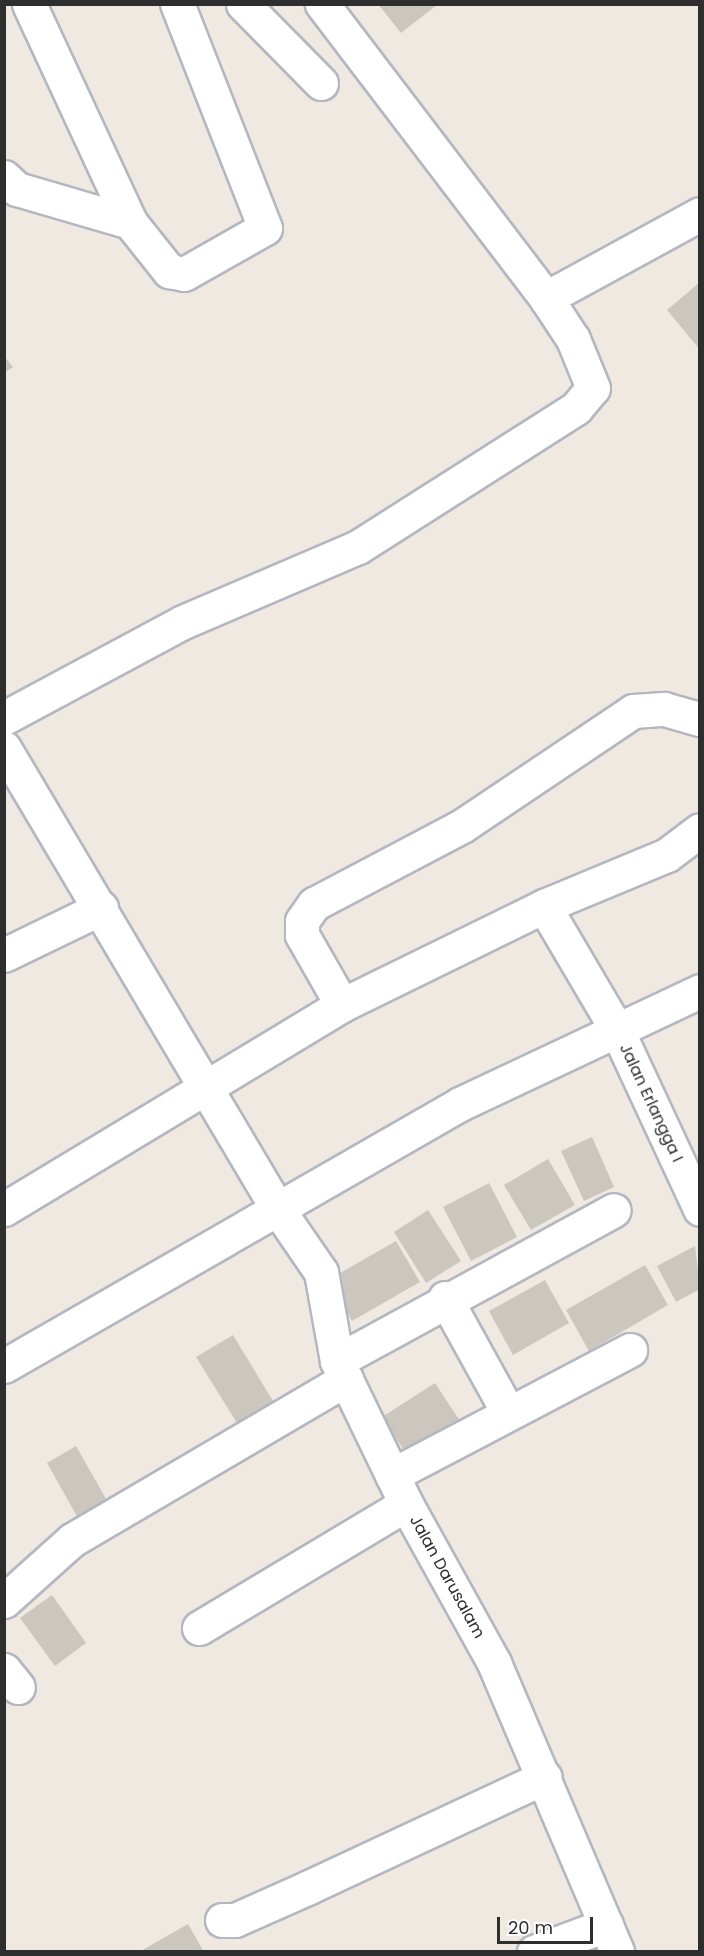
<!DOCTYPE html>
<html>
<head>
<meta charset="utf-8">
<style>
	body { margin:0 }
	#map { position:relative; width:704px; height:1956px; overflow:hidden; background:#efe9e1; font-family:Poppins,sans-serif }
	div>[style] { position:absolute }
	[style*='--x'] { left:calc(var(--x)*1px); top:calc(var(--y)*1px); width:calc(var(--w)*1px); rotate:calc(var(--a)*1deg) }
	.building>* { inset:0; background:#cbc7bf }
	.roads { filter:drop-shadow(2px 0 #b4b7c1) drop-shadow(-2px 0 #b4b7c1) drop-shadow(0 2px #b4b7c1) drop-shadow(0 -2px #b4b7c1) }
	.street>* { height:33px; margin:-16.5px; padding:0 16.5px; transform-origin:16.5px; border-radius:16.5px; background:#fff }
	span { translate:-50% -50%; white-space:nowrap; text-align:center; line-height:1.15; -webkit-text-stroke:4.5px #fff; paint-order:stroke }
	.street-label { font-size:16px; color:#2e2e2e }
	.frame { position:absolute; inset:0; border:6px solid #2e2e2e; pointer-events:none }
	.scale { position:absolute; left:497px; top:1917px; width:96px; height:27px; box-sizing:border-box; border:3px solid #2e2e2e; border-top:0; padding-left:8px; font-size:18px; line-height:21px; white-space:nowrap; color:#2e2e2e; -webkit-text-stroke:4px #fff; paint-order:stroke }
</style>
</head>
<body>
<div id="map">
	<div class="building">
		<div style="clip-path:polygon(378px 4px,438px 4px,401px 33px)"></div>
		<div style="clip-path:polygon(700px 282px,700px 350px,667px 310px)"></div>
		<div style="clip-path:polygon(4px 356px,13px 367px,4px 373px)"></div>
		<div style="clip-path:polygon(592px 1137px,614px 1187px,584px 1201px,561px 1151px)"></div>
		<div style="clip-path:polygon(548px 1159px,575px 1205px,531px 1230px,504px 1185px)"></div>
		<div style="clip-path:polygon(489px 1183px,517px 1237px,471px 1261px,443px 1207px)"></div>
		<div style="clip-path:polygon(428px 1210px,461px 1261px,426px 1283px,394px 1232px)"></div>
		<div style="clip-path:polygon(396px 1241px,420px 1282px,352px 1321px,328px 1280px)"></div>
		<div style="clip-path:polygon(695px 1246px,700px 1289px,676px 1302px,657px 1266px)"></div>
		<div style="clip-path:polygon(645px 1265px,668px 1305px,589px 1351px,566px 1310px)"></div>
		<div style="clip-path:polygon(545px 1280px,569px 1323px,513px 1355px,489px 1311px)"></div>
		<div style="clip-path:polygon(233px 1335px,273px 1401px,237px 1423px,196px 1357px)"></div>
		<div style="clip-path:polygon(435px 1383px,460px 1421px,407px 1455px,382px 1417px)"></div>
		<div style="clip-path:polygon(76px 1446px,109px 1504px,79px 1520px,47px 1463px)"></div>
		<div style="clip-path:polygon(52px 1595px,86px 1643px,55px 1666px,20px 1618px)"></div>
		<div style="clip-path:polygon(188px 1924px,204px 1952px,139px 1952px)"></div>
	</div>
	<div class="roads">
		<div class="street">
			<div style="--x:29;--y:4;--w:240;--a:65.1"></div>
			<div style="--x:130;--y:222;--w:63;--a:51.5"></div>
			<div style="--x:169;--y:271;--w:15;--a:11"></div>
			<div style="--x:184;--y:274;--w:93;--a:-29.6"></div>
			<div style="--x:265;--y:228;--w:241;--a:-111.4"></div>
			<div style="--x:243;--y:4;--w:111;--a:45.4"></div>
			<div style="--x:4;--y:177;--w:18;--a:43"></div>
			<div style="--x:17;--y:189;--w:118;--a:16.3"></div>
			<div style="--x:546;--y:298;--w:175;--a:-28.6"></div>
			<div style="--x:4;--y:718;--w:203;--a:-28.2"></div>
			<div style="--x:183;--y:622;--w:190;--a:-23.2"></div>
			<div style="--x:358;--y:547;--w:259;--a:-32.5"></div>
			<div style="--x:576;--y:408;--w:26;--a:-50"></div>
			<div style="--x:593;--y:388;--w:53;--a:-112.2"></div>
			<div style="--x:573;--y:339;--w:49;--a:-123.4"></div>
			<div style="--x:546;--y:298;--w:370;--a:-127.3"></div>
			<div style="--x:4;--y:748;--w:535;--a:59.31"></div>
			<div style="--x:277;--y:1208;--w:78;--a:55.5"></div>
			<div style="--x:321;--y:1272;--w:90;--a:79.8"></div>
			<div style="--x:337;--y:1361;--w:159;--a:64.2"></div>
			<div style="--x:406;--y:1504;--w:182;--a:61"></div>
			<div style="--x:494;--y:1663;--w:314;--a:66.9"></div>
			<div style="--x:544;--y:906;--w:144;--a:59.5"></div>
			<div style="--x:617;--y:1030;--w:197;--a:65.1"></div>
			<div style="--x:4;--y:955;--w:108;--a:-25.9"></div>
			<div style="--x:342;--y:1005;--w:81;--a:-119.7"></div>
			<div style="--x:302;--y:935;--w:14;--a:-90"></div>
			<div style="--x:302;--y:921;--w:21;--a:-55"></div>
			<div style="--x:314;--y:904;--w:167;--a:-27.8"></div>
			<div style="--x:462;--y:826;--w:206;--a:-33.9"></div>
			<div style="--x:633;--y:711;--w:31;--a:-4"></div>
			<div style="--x:664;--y:709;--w:37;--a:16"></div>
			<div style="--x:4;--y:1209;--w:395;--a:-31.1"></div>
			<div style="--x:342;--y:1005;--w:225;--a:-26.1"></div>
			<div style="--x:544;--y:906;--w:133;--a:-22.5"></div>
			<div style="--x:667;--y:855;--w:41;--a:-37.1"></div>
			<div style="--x:445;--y:1298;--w:130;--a:61.1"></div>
			<div style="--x:337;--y:1361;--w:315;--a:-28.6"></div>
			<div style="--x:4;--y:1366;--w:526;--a:-29.88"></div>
			<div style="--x:460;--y:1104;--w:265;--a:-25.2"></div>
			<div style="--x:392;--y:1475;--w:269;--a:-27.7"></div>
			<div style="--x:4;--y:1601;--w:91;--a:-41.9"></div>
			<div style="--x:72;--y:1540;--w:318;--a:-30.4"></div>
			<div style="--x:199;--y:1628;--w:241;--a:-30.9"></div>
			<div style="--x:4;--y:1670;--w:22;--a:51"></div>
			<div style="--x:222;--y:1920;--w:13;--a:0"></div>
			<div style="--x:235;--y:1920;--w:81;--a:-24"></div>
			<div style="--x:309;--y:1887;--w:260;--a:-25"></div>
			<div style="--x:534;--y:1952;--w:77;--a:-20.6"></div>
		</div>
	</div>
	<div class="street-label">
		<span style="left:651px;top:1103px;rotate:65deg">Jalan Erlangga I</span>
		<span style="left:447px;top:1577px;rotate:61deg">Jalan Darusalam</span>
	</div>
	<div class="frame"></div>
	<div class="scale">20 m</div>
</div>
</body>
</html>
